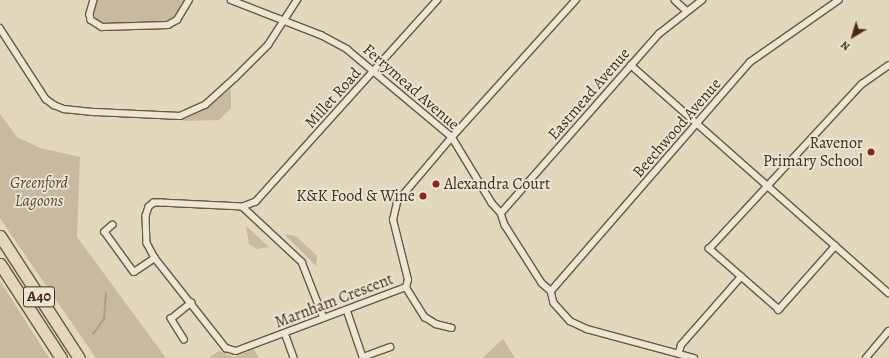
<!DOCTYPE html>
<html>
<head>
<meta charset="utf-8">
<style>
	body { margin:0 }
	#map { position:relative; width:889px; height:358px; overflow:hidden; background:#e1d8bd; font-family:Alegreya,serif }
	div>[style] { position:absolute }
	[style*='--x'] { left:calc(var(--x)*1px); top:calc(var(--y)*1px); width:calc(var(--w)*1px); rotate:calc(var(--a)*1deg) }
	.green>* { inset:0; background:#c7baa1 }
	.stream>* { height:2px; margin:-1px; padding:0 1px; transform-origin:1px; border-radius:1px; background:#ad9d85 }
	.roads { filter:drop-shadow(1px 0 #6e5641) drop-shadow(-1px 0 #6e5641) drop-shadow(0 1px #6e5641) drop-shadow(0 -1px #6e5641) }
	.street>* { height:5.5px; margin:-2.75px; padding:0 2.75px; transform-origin:2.75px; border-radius:2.75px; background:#ece6d4 }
	.highway>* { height:11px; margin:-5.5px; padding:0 5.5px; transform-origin:5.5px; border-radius:5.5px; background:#e1d8bd }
	.dots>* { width:11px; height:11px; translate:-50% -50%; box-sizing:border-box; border:2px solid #ece6d4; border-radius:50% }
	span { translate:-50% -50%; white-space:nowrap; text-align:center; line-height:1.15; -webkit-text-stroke:3.5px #ece6d4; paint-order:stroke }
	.shield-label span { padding:1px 3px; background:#ece6d4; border:1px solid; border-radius:3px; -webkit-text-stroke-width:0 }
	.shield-label { font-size:15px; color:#482a18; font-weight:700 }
	.street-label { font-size:16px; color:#482a18 }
	.poi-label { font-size:16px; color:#482a18 }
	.right { translate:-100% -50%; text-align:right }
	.left { translate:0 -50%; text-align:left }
	.park-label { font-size:16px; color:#614733; font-style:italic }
	.north { position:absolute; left:833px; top:16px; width:40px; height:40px; -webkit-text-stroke:3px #ece6d4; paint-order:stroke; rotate:218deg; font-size:11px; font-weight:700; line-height:16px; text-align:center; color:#482a18 }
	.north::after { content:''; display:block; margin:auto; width:14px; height:18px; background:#482a18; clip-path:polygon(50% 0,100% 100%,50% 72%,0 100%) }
</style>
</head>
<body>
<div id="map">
	<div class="green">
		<div style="clip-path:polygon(97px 0,185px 0,176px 16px,159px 24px,102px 24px,94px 18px,93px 12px)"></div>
		<div style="clip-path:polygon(231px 88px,231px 108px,219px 120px,183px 121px,183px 118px,196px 114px,212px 105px)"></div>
		<div style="clip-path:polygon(0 114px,17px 137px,40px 148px,80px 157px,77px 237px,166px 358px,96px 358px,12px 236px,0 218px)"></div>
		<div style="clip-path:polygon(246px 226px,269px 247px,257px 249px,249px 244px)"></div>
		<div style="clip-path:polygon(284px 234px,296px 236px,317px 256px,316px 266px)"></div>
		<div style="clip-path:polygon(0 281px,49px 358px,0 358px)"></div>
		<div style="clip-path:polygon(503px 339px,515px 358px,482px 358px)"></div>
		<div style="clip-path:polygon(254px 349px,259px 358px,209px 358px,219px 351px,234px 357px)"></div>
	</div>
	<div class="stream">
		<div style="--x:93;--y:334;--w:19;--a:-54"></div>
		<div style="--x:104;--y:319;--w:26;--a:-86"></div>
	</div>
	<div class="roads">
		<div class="street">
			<div style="--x:94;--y:0;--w:15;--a:106"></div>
			<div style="--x:90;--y:14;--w:6;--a:81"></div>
			<div style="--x:91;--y:20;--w:13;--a:32"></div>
			<div style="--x:102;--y:27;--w:66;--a:-1.7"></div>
			<div style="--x:168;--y:25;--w:10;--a:-29"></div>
			<div style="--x:177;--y:20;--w:23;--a:-59"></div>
			<div style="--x:231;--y:0;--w:97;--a:21.3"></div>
			<div style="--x:321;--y:35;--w:30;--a:28"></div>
			<div style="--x:347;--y:49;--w:137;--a:40"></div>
			<div style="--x:452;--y:137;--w:77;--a:58.8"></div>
			<div style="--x:492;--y:203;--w:13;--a:48"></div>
			<div style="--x:501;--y:213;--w:13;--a:72"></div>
			<div style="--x:505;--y:225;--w:69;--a:57.5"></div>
			<div style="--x:542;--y:283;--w:12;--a:42"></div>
			<div style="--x:551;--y:291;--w:12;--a:76"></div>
			<div style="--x:554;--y:303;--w:24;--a:48"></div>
			<div style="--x:570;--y:321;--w:19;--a:25"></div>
			<div style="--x:587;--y:329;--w:111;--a:15.2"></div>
			<div style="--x:438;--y:0;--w:272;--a:132"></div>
			<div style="--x:256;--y:202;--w:14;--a:159"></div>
			<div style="--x:243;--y:207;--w:82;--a:-177.2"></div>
			<div style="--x:161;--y:203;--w:7;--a:180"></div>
			<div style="--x:154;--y:203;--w:6;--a:141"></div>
			<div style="--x:149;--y:207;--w:9;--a:108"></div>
			<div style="--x:146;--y:216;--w:27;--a:88"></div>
			<div style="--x:147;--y:243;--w:17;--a:62"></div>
			<div style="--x:155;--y:258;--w:115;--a:51.7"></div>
			<div style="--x:226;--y:348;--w:10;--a:17"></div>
			<div style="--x:236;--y:351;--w:182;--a:-20.6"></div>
			<div style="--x:406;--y:287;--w:7;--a:-74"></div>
			<div style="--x:408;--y:280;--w:62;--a:-104"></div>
			<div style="--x:393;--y:220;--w:18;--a:-77"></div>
			<div style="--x:397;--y:202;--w:85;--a:-49.8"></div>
			<div style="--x:452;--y:137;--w:185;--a:-47.9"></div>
			<div style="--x:675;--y:0;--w:16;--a:43"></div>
			<div style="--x:0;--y:28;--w:85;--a:57.1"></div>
			<div style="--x:46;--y:99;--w:10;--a:37"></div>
			<div style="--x:54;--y:105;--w:11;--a:22"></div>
			<div style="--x:64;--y:109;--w:31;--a:6"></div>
			<div style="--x:95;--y:112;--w:85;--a:2.7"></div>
			<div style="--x:180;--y:116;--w:27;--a:-24"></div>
			<div style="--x:205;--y:105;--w:40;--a:-42"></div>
			<div style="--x:235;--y:78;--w:47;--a:-45"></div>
			<div style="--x:268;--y:45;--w:54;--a:-57.2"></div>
			<div style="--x:631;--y:65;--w:344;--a:41.5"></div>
			<div style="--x:243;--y:207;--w:81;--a:43"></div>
			<div style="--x:302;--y:262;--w:60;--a:68.6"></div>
			<div style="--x:501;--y:213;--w:239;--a:-48.6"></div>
			<div style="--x:659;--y:34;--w:55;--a:-38.3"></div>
			<div style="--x:113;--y:225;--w:11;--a:139"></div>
			<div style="--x:105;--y:232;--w:49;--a:54.1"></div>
			<div style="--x:134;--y:272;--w:25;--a:-34"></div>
			<div style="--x:836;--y:246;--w:86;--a:131.7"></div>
			<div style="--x:779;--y:310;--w:93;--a:-138.9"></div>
			<div style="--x:709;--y:249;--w:225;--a:-47.2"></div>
			<div style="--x:862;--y:84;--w:33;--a:-35"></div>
			<div style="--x:406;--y:287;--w:36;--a:58"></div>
			<div style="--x:425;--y:317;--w:13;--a:32"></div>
			<div style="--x:436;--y:324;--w:16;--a:14"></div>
			<div style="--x:551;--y:291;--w:303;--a:-49"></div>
			<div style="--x:750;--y:62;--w:108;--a:-34.9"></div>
			<div style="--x:347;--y:310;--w:50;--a:71.2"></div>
			<div style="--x:363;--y:357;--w:29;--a:-20"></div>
			<div style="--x:285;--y:333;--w:27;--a:70"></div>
			<div style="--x:184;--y:340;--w:25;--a:-122"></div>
			<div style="--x:171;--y:319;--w:26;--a:-39"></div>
			<div style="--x:679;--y:352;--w:7;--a:-74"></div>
			<div style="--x:681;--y:345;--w:91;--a:-48.6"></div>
			<div style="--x:866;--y:358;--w:35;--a:-50"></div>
		</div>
		<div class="highway">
			<div style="--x:0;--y:236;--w:145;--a:57.1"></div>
			<div style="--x:0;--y:264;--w:112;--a:57"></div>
		</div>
	</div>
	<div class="dots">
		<div style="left:871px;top:152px;background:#8f2418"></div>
		<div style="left:436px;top:184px;background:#8f2418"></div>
		<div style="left:423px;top:196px;background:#8f2418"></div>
	</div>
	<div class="shield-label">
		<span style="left:39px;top:297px">A40</span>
	</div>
	<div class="street-label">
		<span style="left:411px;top:87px;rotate:41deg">Ferrymead Avenue</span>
		<span style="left:589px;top:94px;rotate:-49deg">Eastmead Avenue</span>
		<span style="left:333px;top:98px;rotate:-48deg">Millet Road</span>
		<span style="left:677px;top:128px;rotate:-49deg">Beechwood Avenue</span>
		<span style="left:334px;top:301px;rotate:-21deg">Marnham Crescent</span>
	</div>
	<div class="poi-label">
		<span class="right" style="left:863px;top:152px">Ravenor<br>Primary School</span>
		<span class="left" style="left:444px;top:184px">Alexandra Court</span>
		<span class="right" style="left:415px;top:196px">K&amp;K Food &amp; Wine</span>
	</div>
	<div class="park-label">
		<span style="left:39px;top:192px">Greenford<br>Lagoons</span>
	</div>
	<div class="north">N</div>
</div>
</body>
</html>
